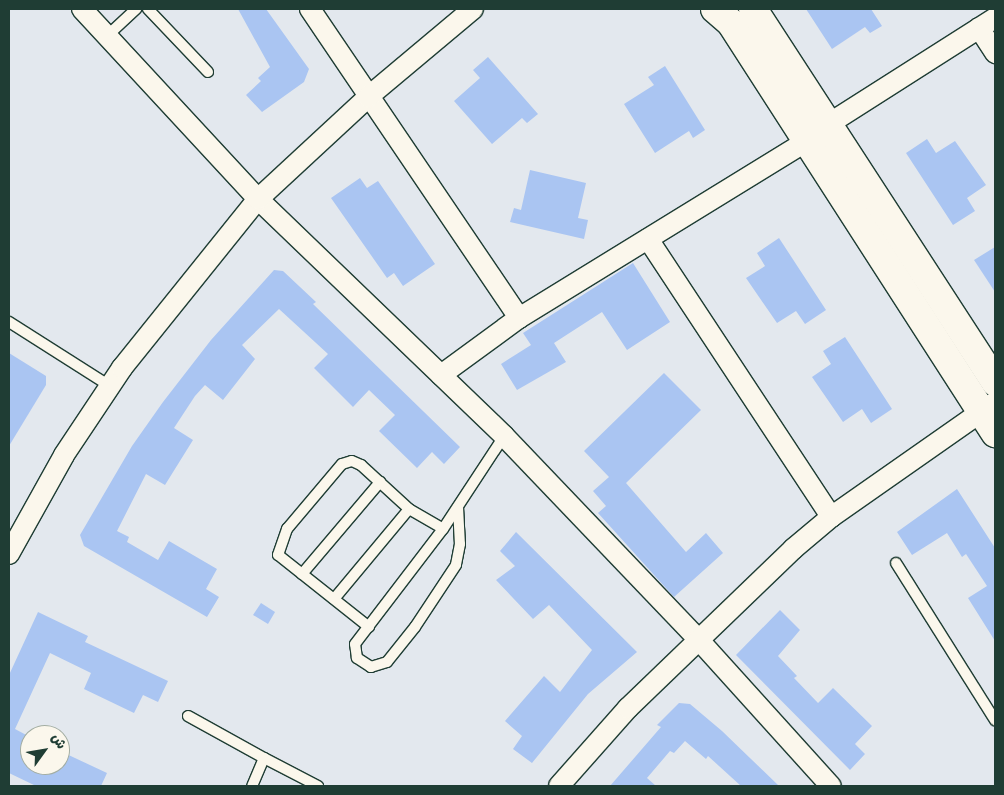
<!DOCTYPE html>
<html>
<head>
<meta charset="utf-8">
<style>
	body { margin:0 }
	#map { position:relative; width:1004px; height:795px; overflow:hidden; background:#e3e8ee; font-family:"Gochi Hand","Playpen Sans Arabic",sans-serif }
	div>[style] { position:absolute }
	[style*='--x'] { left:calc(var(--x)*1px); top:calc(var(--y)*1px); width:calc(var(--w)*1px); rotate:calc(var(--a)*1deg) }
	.building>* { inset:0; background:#aac5f2 }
	.roads { filter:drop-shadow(1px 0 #1f3d34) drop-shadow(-1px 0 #1f3d34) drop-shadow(0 1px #1f3d34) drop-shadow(0 -1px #1f3d34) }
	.lane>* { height:10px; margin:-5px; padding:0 5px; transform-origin:5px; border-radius:5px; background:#fbf7ec }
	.street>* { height:20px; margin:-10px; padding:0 10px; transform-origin:10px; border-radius:10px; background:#fbf7ec }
	.primary>* { height:28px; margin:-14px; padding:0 14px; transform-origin:14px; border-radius:14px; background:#fbf7ec }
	span { translate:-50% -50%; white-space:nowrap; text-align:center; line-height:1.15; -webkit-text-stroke:4px #fbf7ec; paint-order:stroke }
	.frame { position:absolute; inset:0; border:10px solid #1f3d34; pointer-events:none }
	.north { position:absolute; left:20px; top:725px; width:50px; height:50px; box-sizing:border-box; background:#fbf7ec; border:1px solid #a3ada2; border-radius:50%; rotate:58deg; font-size:14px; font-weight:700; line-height:20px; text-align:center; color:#1f3d34 }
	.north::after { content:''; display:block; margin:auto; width:18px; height:22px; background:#1f3d34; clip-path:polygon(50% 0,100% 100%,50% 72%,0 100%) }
</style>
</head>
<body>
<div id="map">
	<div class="building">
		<div style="clip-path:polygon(238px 9px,266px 9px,309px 69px,304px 82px,262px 112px,246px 95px,261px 81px,258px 78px,270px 67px)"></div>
		<div style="clip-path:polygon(806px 9px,871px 9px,882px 26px,870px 33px,865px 27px,832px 49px)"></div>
		<div style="clip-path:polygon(488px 57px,538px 114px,527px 123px,522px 118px,492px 144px,454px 101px,480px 78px,473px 70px)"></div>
		<div style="clip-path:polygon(665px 66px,705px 130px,693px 138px,689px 131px,655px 153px,624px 104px,654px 85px,648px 77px)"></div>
		<div style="clip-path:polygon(927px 139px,936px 153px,955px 141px,986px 185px,967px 198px,975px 211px,953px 225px,906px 153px)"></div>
		<div style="clip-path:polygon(530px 170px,586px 183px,578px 218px,588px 220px,584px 239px,510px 222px,514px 208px,521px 210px)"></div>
		<div style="clip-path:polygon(360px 178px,367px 188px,378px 181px,435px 264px,403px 286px,394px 273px,387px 278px,331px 198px)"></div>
		<div style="clip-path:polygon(779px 238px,826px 310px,805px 324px,796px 311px,777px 323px,746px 278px,765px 266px,757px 253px)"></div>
		<div style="clip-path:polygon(995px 247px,995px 292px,974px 260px)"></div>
		<div style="clip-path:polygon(633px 263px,670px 322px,627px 350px,602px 312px,554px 343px,566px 362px,517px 390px,501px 364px,531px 345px,523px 333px)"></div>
		<div style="clip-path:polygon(274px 270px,283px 271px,316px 302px,313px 304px,460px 447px,444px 464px,432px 452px,417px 468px,379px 431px,395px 415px,369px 390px,353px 407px,314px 368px,328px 354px,279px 309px,242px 345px,255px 359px,223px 400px,205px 385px,195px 396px,174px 428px,193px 440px,165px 485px,146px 474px,117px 531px,129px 537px,127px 542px,158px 560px,169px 541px,217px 569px,206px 589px,219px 597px,207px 617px,84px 546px,80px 535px,132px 446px,163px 402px,211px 340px)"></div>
		<div style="clip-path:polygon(845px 337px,892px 409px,871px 423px,862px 409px,843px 422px,812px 377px,831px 364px,823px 351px)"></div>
		<div style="clip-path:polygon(9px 353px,46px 376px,46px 385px,9px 446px)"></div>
		<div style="clip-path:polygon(664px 373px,701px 410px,626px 483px,686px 552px,706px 533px,723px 553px,674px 597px,598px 513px,606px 506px,593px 491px,609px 477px,584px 451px)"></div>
		<div style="clip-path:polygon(957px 489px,995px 548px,995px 641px,968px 598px,987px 586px,966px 554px,962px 557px,947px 533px,912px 555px,897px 532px)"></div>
		<div style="clip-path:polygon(516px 532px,637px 652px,588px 694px,532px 763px,513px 749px,522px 736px,505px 721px,544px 676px,560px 692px,592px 650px,549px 605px,533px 619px,496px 580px,515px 566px,500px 551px)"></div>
		<div style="clip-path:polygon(261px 603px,275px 612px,268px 624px,253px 615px)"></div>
		<div style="clip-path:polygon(780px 610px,800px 630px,778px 656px,797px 676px,794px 678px,818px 703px,833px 688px,872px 726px,855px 744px,865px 754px,850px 770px,736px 655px)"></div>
		<div style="clip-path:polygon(38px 612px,88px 636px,85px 642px,168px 681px,158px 702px,143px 695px,134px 713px,84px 689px,91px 673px,50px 653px,15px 729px,30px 737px,30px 765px,60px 765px,60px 751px,107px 773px,101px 786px,36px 786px,9px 773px,9px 675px)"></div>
		<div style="clip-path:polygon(679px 703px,690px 704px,722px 731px,779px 786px,741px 786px,708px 756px,706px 759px,685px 741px,674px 753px,670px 751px,647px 778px,656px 786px,610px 786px,661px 727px,657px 725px)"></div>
	</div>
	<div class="roads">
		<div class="lane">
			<div style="--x:148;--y:9;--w:87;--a:46.4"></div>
			<div style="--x:107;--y:36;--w:40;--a:-43"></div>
			<div style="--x:9;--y:322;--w:120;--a:32.4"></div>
			<div style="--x:458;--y:507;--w:37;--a:87"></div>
			<div style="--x:460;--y:544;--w:21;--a:101"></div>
			<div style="--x:456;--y:565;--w:74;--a:123.5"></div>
			<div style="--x:415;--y:627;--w:45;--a:128.7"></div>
			<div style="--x:387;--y:662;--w:17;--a:163"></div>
			<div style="--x:371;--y:667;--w:17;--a:-147"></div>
			<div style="--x:357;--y:658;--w:14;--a:-98"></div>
			<div style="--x:355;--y:644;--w:145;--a:-52.6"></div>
			<div style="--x:443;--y:529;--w:111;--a:-56.7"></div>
			<div style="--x:896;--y:563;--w:186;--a:57.8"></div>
			<div style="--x:302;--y:574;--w:121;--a:-49.7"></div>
			<div style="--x:334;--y:599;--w:117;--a:-50.2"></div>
			<div style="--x:369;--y:627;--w:116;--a:-141.6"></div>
			<div style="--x:278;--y:555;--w:28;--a:-71"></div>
			<div style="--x:287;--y:529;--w:85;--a:-49.8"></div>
			<div style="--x:342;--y:464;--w:10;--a:-17"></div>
			<div style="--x:352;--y:461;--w:10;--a:24"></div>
			<div style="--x:361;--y:465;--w:65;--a:42.5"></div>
			<div style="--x:409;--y:509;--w:39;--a:30"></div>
			<div style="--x:188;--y:716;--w:87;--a:28.9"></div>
			<div style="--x:264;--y:758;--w:30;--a:113"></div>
			<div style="--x:264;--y:758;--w:61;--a:27.4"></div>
		</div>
		<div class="street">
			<div style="--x:82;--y:9;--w:259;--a:47.2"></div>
			<div style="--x:258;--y:199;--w:342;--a:43.9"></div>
			<div style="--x:504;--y:436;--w:281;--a:46.3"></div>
			<div style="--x:698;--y:639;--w:198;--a:47.9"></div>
			<div style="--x:310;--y:9;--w:373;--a:55.9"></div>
			<div style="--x:979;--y:28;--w:30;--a:57"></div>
			<div style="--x:827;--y:125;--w:199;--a:-32.5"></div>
			<div style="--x:648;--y:239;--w:333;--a:56.6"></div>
			<div style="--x:441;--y:375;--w:97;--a:-36.2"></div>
			<div style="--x:519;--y:318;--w:338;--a:-31.6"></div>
			<div style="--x:9;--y:554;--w:113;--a:-60.9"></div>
			<div style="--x:64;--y:455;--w:105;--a:-56.3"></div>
			<div style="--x:122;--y:368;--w:217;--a:-51.2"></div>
			<div style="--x:258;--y:199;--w:150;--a:-42.8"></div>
			<div style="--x:368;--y:97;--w:137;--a:-40"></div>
			<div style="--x:559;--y:786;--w:104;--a:-48.5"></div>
			<div style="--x:628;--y:708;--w:229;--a:-43.9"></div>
			<div style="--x:793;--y:549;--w:50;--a:-40.1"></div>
			<div style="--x:831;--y:517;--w:200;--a:-35"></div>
		</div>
		<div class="primary">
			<div style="--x:715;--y:9;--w:21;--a:41"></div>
			<div style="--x:731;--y:23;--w:488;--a:57.2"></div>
			<div style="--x:753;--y:9;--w:445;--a:57"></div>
		</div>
	</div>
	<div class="frame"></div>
	<div class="north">ش</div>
</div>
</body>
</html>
